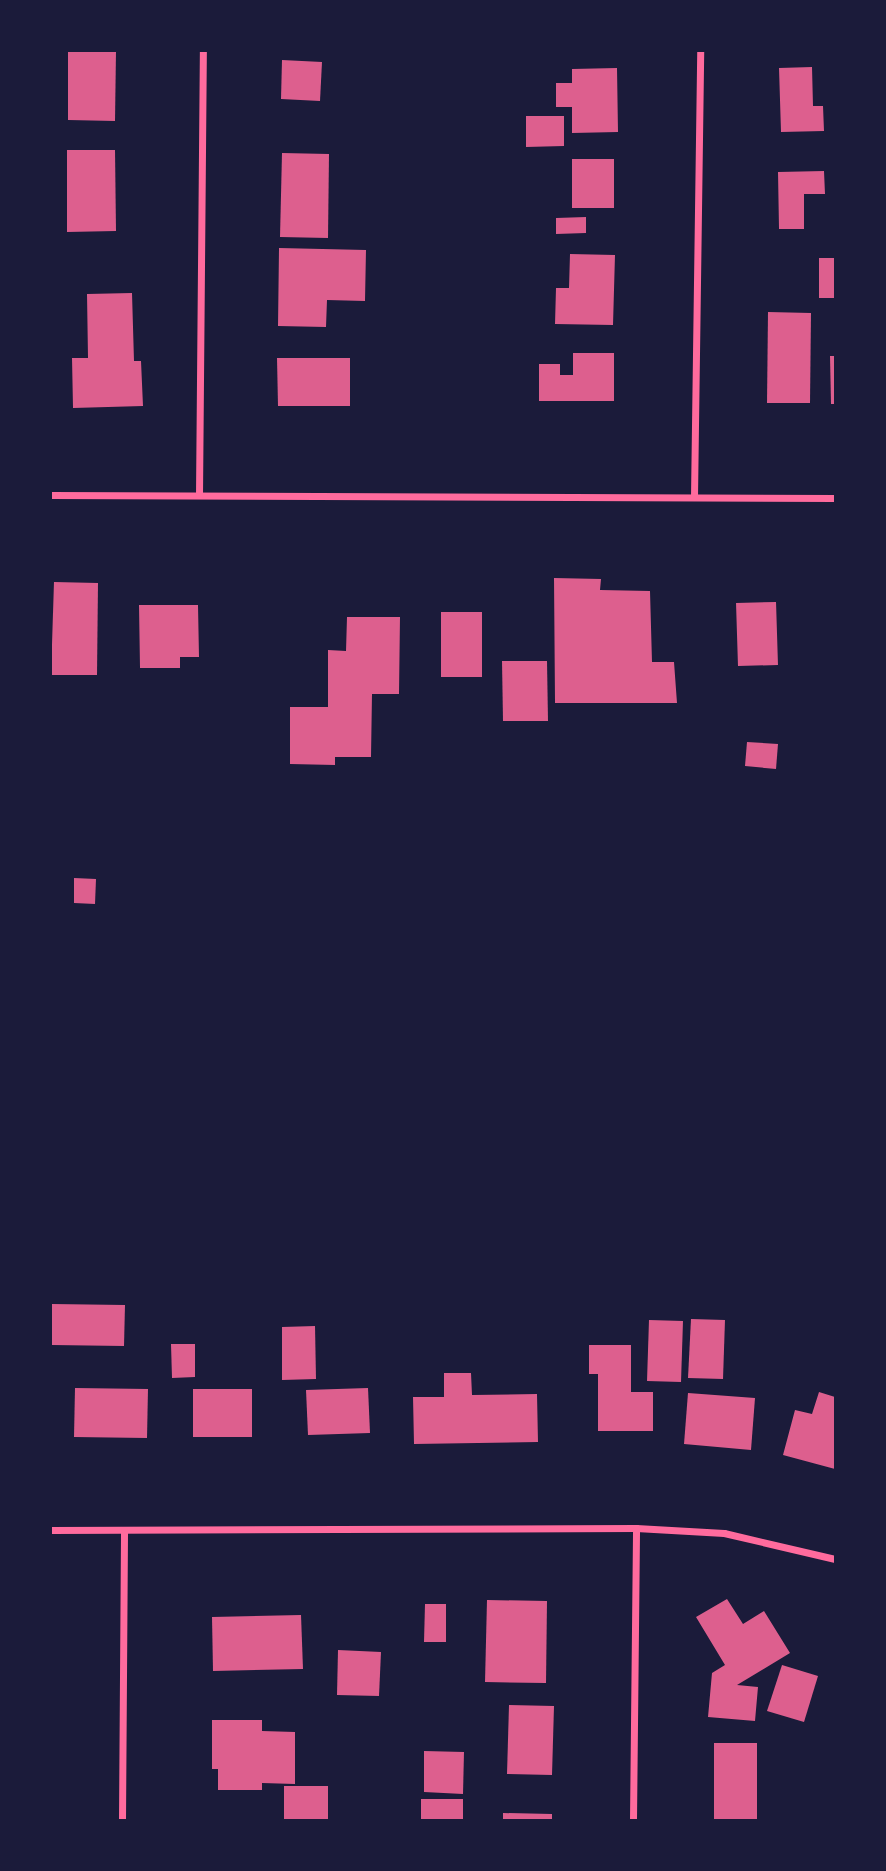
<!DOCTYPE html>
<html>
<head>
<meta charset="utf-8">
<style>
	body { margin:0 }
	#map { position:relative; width:886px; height:1871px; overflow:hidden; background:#1b1b3a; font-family:Poppins,sans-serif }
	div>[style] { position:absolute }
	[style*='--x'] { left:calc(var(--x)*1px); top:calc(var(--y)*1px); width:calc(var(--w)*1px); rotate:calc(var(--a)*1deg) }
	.building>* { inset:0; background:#dd5f8e }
	.minor>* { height:7px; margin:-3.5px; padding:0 3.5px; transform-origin:3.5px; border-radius:3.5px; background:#ff6b9d }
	span { translate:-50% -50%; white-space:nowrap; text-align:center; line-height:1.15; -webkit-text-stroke:7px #1b1b3a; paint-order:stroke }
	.frame { position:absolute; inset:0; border:52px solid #1b1b3a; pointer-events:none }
</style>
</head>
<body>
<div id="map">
	<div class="building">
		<div style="clip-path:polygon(68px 51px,116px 51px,115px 121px,68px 120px)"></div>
		<div style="clip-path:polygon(282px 60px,322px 62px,320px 101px,281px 99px)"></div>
		<div style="clip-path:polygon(812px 67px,813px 106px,823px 106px,824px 131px,781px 132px,779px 68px)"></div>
		<div style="clip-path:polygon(617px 68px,618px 132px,572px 133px,572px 107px,556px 107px,556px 83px,572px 83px,572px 69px)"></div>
		<div style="clip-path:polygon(526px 116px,564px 116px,564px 146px,526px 147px)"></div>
		<div style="clip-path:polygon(67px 150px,115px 150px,116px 231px,67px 232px)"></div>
		<div style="clip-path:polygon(282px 153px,329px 154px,328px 238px,280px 237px)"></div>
		<div style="clip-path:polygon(572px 159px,614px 159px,614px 208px,572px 208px)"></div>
		<div style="clip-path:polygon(824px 171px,825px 194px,804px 194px,804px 229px,779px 229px,778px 172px)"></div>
		<div style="clip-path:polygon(586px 217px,586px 233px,556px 234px,556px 218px)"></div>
		<div style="clip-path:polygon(279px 248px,366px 250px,365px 301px,327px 300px,326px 327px,278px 326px)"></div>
		<div style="clip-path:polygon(570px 254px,615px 255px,613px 325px,555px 324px,556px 288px,569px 288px)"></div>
		<div style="clip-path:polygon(819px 258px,835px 258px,835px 298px,819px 298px)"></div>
		<div style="clip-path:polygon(132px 293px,134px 361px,141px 361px,143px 406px,73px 408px,72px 358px,88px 358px,87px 294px)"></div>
		<div style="clip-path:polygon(768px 312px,811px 313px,810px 403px,767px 403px)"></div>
		<div style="clip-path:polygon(573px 353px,614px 353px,614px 401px,539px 401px,539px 364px,560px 364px,560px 375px,573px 375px)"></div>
		<div style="clip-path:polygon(830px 356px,835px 356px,835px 404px,831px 404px)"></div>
		<div style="clip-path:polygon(277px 358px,350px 358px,350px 406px,278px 406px)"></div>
		<div style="clip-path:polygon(554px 578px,601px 579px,600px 590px,650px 591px,652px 662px,674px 662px,677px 703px,555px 703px)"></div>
		<div style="clip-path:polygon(54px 582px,98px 583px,97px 675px,51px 675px)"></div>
		<div style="clip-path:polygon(776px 602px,778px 665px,738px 666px,736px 603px)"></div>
		<div style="clip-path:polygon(139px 605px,198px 605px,199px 657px,180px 657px,180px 668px,140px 668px)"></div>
		<div style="clip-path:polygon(441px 612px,482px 612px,482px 677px,441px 677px)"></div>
		<div style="clip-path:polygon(347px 617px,400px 617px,399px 694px,372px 694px,371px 757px,335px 757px,335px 765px,290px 764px,290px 707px,328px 707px,328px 650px,346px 651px)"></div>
		<div style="clip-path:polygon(502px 661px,547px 661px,548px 721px,503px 721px)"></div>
		<div style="clip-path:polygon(747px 742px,778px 744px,776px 769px,745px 766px)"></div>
		<div style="clip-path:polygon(74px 878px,96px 879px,95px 904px,74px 903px)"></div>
		<div style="clip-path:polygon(52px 1304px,125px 1305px,124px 1346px,52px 1345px)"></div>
		<div style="clip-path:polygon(691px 1319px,725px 1320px,723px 1379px,688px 1378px)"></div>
		<div style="clip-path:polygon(649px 1320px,683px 1321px,681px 1382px,647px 1381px)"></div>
		<div style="clip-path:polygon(315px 1326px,316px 1379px,282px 1380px,282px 1327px)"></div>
		<div style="clip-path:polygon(171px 1344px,195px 1344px,195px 1377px,172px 1378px)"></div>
		<div style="clip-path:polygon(589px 1345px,631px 1345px,631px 1392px,653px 1392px,653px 1431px,598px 1431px,598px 1374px,589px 1374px)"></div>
		<div style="clip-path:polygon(444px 1373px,471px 1373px,472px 1395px,537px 1394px,538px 1442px,414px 1444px,413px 1397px,444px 1397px)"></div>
		<div style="clip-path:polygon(75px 1388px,148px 1389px,147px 1438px,74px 1437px)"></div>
		<div style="clip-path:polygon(368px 1388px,370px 1433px,308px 1435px,306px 1390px)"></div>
		<div style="clip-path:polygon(193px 1389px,252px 1389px,252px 1437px,193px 1437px)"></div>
		<div style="clip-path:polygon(819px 1392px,835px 1397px,835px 1469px,783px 1455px,795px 1410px,812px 1414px)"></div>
		<div style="clip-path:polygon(688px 1393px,755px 1398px,751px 1450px,684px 1444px)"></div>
		<div style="clip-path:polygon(727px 1599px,743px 1624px,764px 1611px,790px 1653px,737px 1685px,758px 1687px,755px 1721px,708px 1717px,712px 1673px,725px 1665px,696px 1617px)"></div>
		<div style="clip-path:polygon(487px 1600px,547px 1601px,546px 1683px,485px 1682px)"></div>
		<div style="clip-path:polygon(425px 1604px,446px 1604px,446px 1642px,424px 1642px)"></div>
		<div style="clip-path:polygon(301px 1615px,303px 1669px,213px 1671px,212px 1617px)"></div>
		<div style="clip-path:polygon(338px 1650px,381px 1652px,379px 1696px,337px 1695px)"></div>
		<div style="clip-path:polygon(782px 1665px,818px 1676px,804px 1722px,767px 1711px)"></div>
		<div style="clip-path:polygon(509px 1705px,554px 1706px,552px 1775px,507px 1774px)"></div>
		<div style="clip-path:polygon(212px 1720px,262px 1720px,262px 1731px,295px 1732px,295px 1784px,262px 1783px,262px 1790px,218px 1790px,218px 1769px,212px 1769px)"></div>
		<div style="clip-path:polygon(714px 1743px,757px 1743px,757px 1820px,714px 1820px)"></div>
		<div style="clip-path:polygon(424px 1751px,464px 1752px,463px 1794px,424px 1792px)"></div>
		<div style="clip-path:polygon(284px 1786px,328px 1786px,328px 1820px,284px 1820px)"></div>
		<div style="clip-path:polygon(421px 1799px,463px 1799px,463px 1820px,421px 1820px)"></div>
		<div style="clip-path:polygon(503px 1813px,552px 1814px,552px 1820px,503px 1820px)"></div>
	</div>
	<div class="minor">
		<div style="--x:51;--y:495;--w:784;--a:0.22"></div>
		<div style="--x:199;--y:495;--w:444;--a:-89.5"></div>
		<div style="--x:694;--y:497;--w:446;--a:-89.2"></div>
		<div style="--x:51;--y:1530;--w:585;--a:-0.2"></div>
		<div style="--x:636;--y:1528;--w:88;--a:3.3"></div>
		<div style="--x:724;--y:1533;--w:114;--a:13.2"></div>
		<div style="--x:122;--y:1820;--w:290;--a:-89.6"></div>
		<div style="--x:633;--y:1820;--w:292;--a:-89.4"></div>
	</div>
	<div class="frame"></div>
</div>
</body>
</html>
